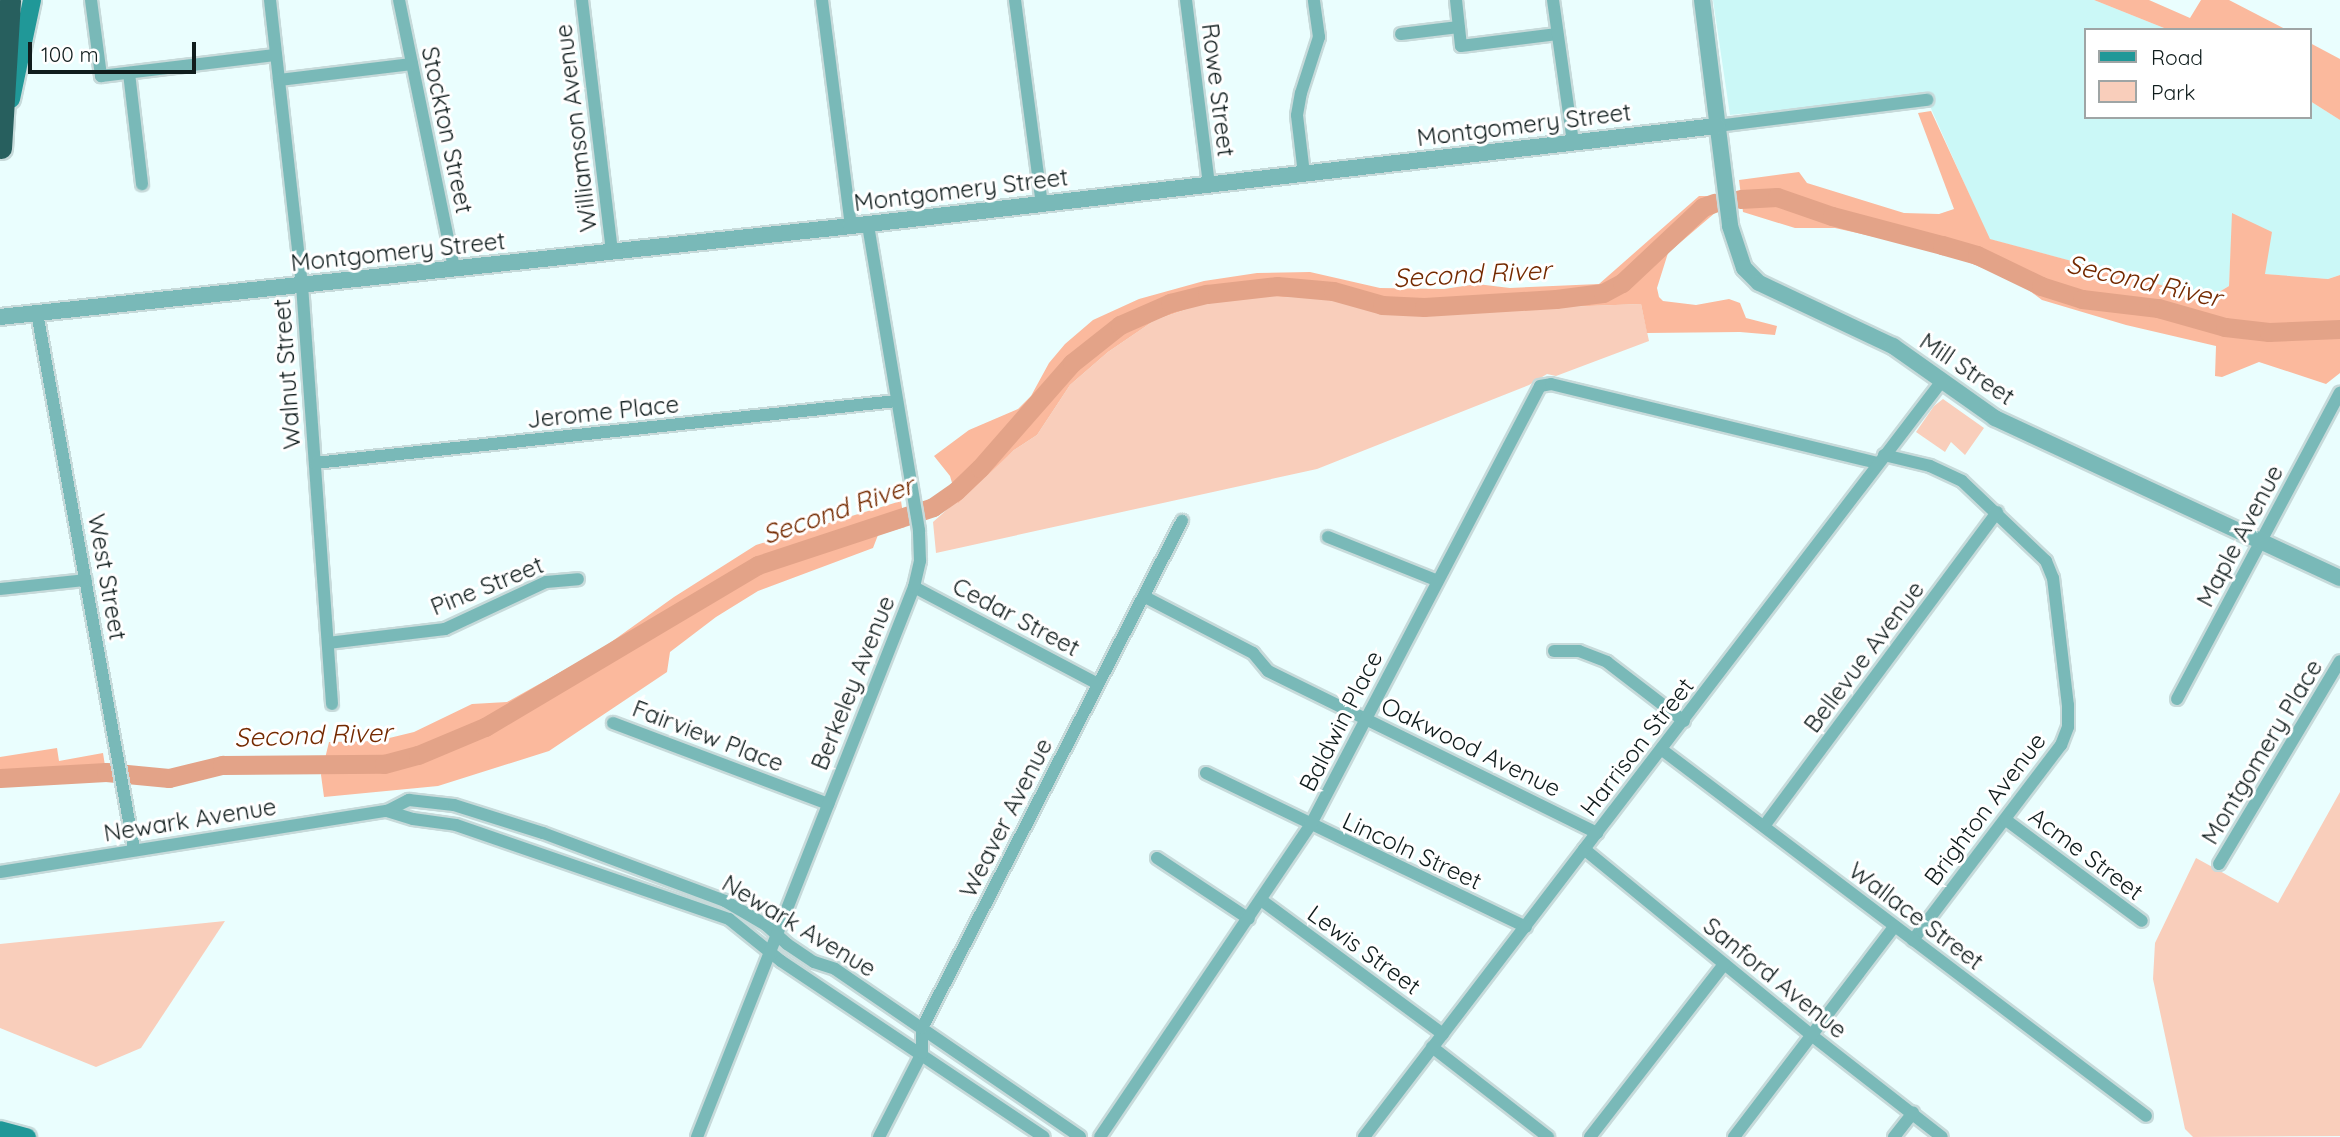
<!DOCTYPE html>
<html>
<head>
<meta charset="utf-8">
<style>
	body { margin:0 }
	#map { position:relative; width:2340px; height:1137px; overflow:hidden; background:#eafefe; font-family:Quicksand,sans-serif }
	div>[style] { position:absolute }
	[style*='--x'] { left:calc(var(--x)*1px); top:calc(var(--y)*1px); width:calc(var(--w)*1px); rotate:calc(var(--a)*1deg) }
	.built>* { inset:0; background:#cbf8f7 }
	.green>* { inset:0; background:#f9cebb }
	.forest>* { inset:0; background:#fbb99d }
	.river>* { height:19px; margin:-9.5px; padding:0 9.5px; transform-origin:9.5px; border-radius:9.5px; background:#e3a388 }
	.roads { filter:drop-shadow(2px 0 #c7dada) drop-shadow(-2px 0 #c7dada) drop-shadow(0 2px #c7dada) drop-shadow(0 -2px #c7dada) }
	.minor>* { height:12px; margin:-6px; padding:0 6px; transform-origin:6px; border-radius:6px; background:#79b9b8 }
	.tertiary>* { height:16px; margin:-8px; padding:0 8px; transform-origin:8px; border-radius:8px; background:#79b9b8 }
	.secondary>* { height:18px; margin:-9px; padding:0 9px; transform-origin:9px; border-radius:9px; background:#209898 }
	.motorway>* { height:21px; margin:-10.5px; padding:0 10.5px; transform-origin:10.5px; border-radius:10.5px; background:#275f5e }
	span { translate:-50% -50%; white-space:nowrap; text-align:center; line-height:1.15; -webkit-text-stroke:6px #fff; paint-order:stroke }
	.street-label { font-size:24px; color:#101d1d }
	.water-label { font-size:26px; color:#742a00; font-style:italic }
	.legend { position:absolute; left:2084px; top:28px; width:228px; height:91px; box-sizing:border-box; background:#fff; border:2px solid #9fa5a5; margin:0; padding:9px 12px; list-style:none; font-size:21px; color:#101d1d }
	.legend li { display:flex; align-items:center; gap:14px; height:35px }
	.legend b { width:35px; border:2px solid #9fa5a5 }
	.scale { position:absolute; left:28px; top:42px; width:168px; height:32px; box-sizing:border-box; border:4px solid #101d1d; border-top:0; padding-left:9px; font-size:21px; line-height:24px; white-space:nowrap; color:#101d1d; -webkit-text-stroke:5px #fff; paint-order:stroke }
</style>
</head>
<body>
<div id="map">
	<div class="built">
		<div style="clip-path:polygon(1713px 0,2094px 0,2169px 30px,2086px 30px,2086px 117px,2310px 117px,2310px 101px,2340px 120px,2340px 275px,2328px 279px,2264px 274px,2233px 213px,2229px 286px,2209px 298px,1989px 239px,1925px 95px,1730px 115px)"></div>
	</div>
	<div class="green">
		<div style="clip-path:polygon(1253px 296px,1338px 299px,1379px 314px,1641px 304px,1649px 341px,1556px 376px,1547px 374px,1529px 385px,1317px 469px,936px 553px,933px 522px,1014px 450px,1037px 435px,1070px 385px,1108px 352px,1155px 320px,1199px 305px)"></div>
		<div style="clip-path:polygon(1943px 399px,1984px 428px,1965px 455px,1951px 442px,1945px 452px,1916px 432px,1934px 406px)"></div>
		<div style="clip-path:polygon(2340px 792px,2340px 1136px,2193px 1137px,2185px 1129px,2153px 979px,2155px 943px,2196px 858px,2278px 903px)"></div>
		<div style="clip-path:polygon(225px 921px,141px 1048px,96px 1067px,0 1028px,0 944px)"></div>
	</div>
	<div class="forest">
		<div style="clip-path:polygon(2094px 0,2149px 0,2190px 18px,2201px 0,2229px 0,2287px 30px,2169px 30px)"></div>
		<div style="clip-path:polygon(2310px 43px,2340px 59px,2340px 120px,2310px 101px)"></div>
		<div style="clip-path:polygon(1931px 111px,1990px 239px,2209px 298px,2229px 286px,2232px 213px,2272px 232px,2265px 274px,2328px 279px,2340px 275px,2340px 373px,2326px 384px,2259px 362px,2222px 377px,2215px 376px,2216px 346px,2126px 325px,2042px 300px,2019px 283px,1963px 260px,1915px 246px,1835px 228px,1795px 228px,1743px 212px,1739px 180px,1799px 172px,1807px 183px,1904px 213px,1939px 214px,1954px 209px,1918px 113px)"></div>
		<div style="clip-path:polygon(1699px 196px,1713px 196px,1716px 212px,1668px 253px,1657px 288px,1659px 297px,1663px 301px,1696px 305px,1729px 299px,1740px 303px,1746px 318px,1777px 326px,1775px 335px,1740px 332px,1647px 333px,1641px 304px,1379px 314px,1338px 299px,1253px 296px,1199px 305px,1155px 320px,1108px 352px,1070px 385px,1037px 435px,1014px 450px,958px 503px,950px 476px,934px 456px,969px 430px,1018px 409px,1031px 396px,1049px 363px,1065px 344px,1093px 320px,1139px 299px,1204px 281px,1257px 273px,1310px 272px,1380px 288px,1444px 289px,1477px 284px,1510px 288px,1599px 284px)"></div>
		<div style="clip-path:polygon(901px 501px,905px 527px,878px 535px,873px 548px,758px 591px,716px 617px,670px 652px,667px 672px,549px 751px,438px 786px,324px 797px,321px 775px,329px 742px,377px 741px,414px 732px,472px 704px,507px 702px,600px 650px,674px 597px,756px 545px)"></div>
		<div style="clip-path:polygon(57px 748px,59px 761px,103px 753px,106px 772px,0 779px,0 757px)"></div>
	</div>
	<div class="river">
		<div style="--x:1740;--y:199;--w:37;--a:-3"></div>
		<div style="--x:1777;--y:197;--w:58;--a:19.1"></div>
		<div style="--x:1832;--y:216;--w:114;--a:14.8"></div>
		<div style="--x:1942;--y:245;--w:36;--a:16"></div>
		<div style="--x:1977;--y:255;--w:71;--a:25.8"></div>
		<div style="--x:2041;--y:286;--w:43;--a:17.6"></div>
		<div style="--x:2082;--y:299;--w:77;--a:6.8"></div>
		<div style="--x:2158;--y:308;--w:70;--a:15.8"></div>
		<div style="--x:2225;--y:327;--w:44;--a:6.5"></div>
		<div style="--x:2269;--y:332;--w:71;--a:-2.4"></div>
		<div style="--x:0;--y:778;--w:106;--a:-3.2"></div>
		<div style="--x:106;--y:772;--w:63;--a:5.4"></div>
		<div style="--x:169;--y:778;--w:55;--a:-13.8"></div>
		<div style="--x:222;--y:765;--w:162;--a:-0.4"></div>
		<div style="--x:384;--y:764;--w:35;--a:-15"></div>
		<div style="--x:418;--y:755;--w:73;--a:-22.7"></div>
		<div style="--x:485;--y:727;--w:317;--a:-30.7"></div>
		<div style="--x:758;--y:565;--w:184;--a:-18.3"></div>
		<div style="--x:933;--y:507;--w:28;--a:-35"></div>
		<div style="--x:956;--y:491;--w:33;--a:-44"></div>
		<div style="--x:980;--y:468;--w:140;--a:-48.8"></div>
		<div style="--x:1072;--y:363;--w:61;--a:-38.4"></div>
		<div style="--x:1120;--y:325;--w:55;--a:-23.7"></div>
		<div style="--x:1170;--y:303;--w:38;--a:-14"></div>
		<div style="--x:1207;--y:294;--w:70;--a:-6.5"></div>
		<div style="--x:1277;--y:286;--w:56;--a:5.1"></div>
		<div style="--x:1333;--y:291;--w:51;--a:15.9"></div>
		<div style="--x:1382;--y:305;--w:42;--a:2.7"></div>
		<div style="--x:1424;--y:307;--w:132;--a:-3.5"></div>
		<div style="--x:1556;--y:299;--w:47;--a:-7.3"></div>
		<div style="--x:1603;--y:293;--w:21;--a:-28"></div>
		<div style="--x:1622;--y:283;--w:111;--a:-43.2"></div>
		<div style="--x:1703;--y:207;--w:12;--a:-20"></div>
	</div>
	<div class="roads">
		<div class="minor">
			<div style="--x:91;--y:0;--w:77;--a:82.5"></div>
			<div style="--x:101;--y:76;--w:175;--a:-6.9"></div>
			<div style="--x:270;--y:0;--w:287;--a:83.6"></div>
			<div style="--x:302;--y:285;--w:420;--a:85.9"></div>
			<div style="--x:399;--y:0;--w:274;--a:78.4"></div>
			<div style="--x:582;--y:0;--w:254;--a:83.2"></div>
			<div style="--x:822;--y:0;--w:228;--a:82.7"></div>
			<div style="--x:1015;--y:0;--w:206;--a:82.5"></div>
			<div style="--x:1186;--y:0;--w:186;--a:82.9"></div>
			<div style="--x:1456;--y:0;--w:46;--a:83.8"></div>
			<div style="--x:1461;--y:46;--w:97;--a:-7.1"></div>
			<div style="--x:1553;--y:0;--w:144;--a:82"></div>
			<div style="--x:1401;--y:34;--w:58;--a:-6.9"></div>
			<div style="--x:129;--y:73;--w:112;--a:83.3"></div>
			<div style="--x:279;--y:80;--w:134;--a:-6.9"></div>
			<div style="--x:1717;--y:126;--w:212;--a:-7.1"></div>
			<div style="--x:1304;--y:174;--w:59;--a:-96.8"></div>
			<div style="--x:1297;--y:115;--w:22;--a:-80"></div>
			<div style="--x:1301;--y:93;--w:59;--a:-72.2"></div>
			<div style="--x:1319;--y:37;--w:37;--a:-98"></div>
			<div style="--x:37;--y:313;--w:545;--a:79.74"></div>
			<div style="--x:1884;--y:455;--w:47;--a:13.4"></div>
			<div style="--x:1930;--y:466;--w:35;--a:25"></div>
			<div style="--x:1962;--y:481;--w:116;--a:43.6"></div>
			<div style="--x:2046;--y:561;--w:18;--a:68"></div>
			<div style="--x:2053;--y:578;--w:128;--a:83.3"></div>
			<div style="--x:2068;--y:705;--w:22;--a:90"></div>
			<div style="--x:2068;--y:727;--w:19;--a:111"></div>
			<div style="--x:2061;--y:745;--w:245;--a:127.2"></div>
			<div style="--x:315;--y:463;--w:584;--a:-6.09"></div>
			<div style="--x:1328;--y:537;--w:118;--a:21.8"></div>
			<div style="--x:914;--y:587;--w:208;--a:27.8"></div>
			<div style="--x:0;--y:589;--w:86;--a:-6"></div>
			<div style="--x:1145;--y:597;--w:122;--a:27.4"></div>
			<div style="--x:1253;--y:653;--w:23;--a:50"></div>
			<div style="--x:1268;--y:671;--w:367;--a:26.2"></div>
			<div style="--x:328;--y:643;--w:118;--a:-6.8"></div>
			<div style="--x:445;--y:629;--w:111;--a:-25"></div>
			<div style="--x:546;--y:582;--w:32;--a:-5"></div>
			<div style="--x:1554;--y:651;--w:25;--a:0"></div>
			<div style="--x:1579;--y:651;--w:30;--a:21"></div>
			<div style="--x:1607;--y:662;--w:97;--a:37.5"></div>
			<div style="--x:2177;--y:699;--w:347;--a:-62"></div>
			<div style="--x:613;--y:723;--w:230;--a:20.6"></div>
			<div style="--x:1661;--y:749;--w:608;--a:37.11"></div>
			<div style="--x:1206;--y:773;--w:355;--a:25.7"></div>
			<div style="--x:387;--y:811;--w:27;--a:17"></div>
			<div style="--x:413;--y:819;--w:43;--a:7.9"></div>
			<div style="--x:456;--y:825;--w:289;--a:19"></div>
			<div style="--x:729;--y:919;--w:67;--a:38.9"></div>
			<div style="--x:781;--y:961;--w:316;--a:33.8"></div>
			<div style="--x:2006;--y:820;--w:169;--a:36.6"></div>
			<div style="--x:1764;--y:826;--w:391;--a:-53.4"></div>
			<div style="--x:1584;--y:849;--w:292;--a:39.3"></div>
			<div style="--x:1810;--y:1034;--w:167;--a:38"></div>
			<div style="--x:1157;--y:858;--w:110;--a:33.5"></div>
			<div style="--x:2219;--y:864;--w:236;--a:-59.2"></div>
			<div style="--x:0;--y:872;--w:392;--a:-9"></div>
			<div style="--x:387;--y:811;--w:25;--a:-27"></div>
			<div style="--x:409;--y:800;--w:45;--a:6.3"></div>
			<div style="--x:454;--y:805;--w:93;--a:17.5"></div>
			<div style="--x:543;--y:833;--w:194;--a:20.5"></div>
			<div style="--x:725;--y:901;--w:48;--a:30.3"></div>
			<div style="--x:766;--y:925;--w:28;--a:42"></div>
			<div style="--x:787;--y:944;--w:32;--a:34"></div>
			<div style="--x:814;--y:962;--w:22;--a:18"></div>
			<div style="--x:835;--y:969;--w:297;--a:34.4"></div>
			<div style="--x:1261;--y:900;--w:226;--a:36.4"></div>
			<div style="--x:1432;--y:1047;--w:147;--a:37.8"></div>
			<div style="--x:697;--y:1137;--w:591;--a:-68.47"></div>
			<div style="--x:914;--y:587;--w:27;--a:-77"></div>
			<div style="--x:920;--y:561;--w:31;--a:-92"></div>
			<div style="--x:919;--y:530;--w:310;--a:-99.5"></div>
			<div style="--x:879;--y:1137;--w:94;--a:-62.9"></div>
			<div style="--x:922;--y:1053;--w:25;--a:-90"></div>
			<div style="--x:922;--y:1028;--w:570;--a:-62.85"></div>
			<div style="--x:1100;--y:1137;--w:375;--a:-56"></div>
			<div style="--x:1310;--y:826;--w:496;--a:-62.4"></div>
			<div style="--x:1540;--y:386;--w:11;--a:-10"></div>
			<div style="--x:1551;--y:384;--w:335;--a:13.6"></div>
			<div style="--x:1364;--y:1137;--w:952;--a:-52.6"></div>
			<div style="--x:1590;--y:1137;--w:219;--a:-52.2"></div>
			<div style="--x:1734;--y:1137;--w:265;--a:-52.7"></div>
			<div style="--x:1894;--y:1137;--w:31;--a:-52"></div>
		</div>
		<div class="tertiary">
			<div style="--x:1702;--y:0;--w:228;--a:82.9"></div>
			<div style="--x:1730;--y:226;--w:44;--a:71.6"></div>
			<div style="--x:1744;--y:268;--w:21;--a:45"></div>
			<div style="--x:1759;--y:283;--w:148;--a:25.2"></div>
			<div style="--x:1893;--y:346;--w:125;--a:35.2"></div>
			<div style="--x:1995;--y:418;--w:380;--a:24.9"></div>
			<div style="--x:0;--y:317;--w:856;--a:-6.1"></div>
			<div style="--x:851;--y:226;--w:872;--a:-6.59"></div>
		</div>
		<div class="secondary">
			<div style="--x:11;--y:99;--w:101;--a:-78"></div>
			<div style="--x:0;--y:1130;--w:28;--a:15"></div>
		</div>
		<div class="motorway">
			<div style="--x:1;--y:148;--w:148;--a:-86.5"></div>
		</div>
	</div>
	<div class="street-label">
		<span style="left:1218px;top:90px;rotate:83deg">Rowe Street</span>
		<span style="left:1524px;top:125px;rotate:-7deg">Montgomery Street</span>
		<span style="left:576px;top:128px;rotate:-97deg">Williamson Avenue</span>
		<span style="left:447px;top:130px;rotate:78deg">Stockton Street</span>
		<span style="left:961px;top:190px;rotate:-7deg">Montgomery Street</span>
		<span style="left:398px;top:252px;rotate:-6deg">Montgomery Street</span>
		<span style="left:1967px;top:369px;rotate:34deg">Mill Street</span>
		<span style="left:287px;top:374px;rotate:-94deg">Walnut Street</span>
		<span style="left:603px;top:412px;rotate:-6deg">Jerome Place</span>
		<span style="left:2240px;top:536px;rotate:-62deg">Maple Avenue</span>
		<span style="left:107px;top:577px;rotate:80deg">West Street</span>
		<span style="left:487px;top:586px;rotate:-22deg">Pine Street</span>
		<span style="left:1016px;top:617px;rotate:28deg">Cedar Street</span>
		<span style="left:1864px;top:657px;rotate:-53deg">Bellevue Avenue</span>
		<span style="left:853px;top:683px;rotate:-68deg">Berkeley Avenue</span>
		<span style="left:1341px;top:721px;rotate:-63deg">Baldwin Place</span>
		<span style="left:708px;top:736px;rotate:21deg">Fairview Place</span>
		<span style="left:1471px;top:747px;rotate:26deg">Oakwood Avenue</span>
		<span style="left:1637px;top:747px;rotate:-52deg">Harrison Street</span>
		<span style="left:2262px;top:752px;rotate:-59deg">Montgomery Place</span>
		<span style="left:1985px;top:809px;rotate:-53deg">Brighton Avenue</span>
		<span style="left:1006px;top:818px;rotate:-63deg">Weaver Avenue</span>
		<span style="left:190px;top:820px;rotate:-9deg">Newark Avenue</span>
		<span style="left:1412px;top:851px;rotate:25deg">Lincoln Street</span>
		<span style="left:2086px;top:854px;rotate:37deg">Acme Street</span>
		<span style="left:1916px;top:916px;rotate:37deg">Wallace Street</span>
		<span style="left:799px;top:926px;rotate:31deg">Newark Avenue</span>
		<span style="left:1364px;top:950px;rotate:36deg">Lewis Street</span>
		<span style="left:1775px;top:978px;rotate:39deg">Sanford Avenue</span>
	</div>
	<div class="water-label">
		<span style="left:1472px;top:274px;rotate:-3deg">Second River</span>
		<span style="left:2144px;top:281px;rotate:13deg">Second River</span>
		<span style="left:838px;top:510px;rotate:-19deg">Second River</span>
		<span style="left:313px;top:735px;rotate:-2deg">Second River</span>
	</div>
	<ul class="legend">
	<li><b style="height:9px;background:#209898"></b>Road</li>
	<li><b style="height:19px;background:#f9cebb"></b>Park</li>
	</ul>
	<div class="scale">100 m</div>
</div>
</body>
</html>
